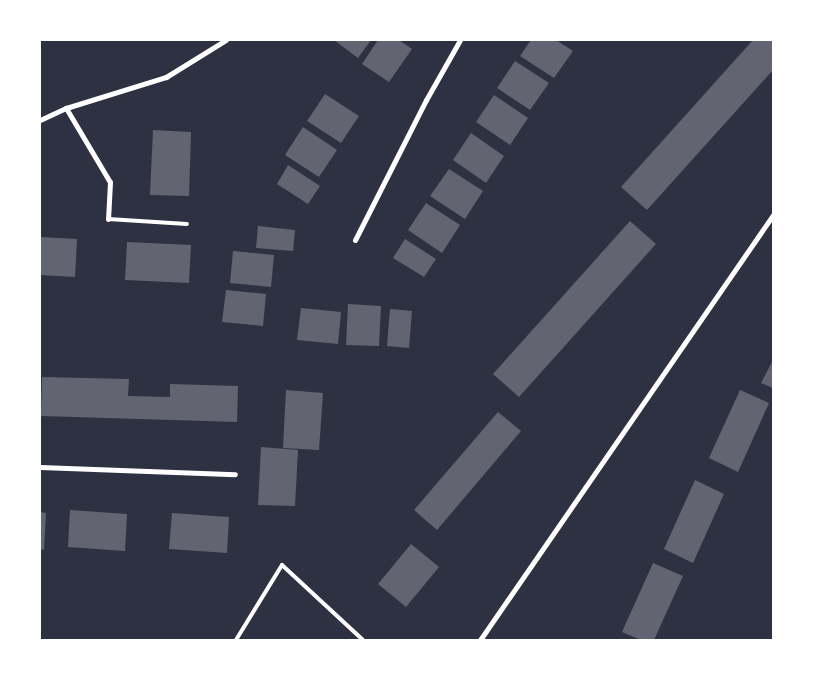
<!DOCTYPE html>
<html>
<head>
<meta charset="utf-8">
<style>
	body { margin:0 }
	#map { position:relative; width:813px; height:680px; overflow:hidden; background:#2d3142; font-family:"Alegreya Sans",sans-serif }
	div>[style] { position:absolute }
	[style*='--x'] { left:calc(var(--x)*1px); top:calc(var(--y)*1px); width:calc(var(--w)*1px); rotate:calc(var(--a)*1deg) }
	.building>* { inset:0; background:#626471 }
	.service>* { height:4px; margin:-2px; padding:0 2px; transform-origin:2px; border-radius:2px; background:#fff }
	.minor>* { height:5px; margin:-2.5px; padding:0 2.5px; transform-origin:2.5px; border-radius:2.5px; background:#fff }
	span { translate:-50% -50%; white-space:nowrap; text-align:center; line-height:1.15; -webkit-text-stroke:4px #fff; paint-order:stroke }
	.frame { position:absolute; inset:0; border:41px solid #fff; pointer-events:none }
</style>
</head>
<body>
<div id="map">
	<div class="building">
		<div style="clip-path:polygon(334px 40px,371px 40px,358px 58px)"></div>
		<div style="clip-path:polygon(378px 40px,399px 40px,412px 49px,389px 82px,362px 64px)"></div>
		<div style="clip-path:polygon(531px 40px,556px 40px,573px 51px,554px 78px,520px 56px)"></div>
		<div style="clip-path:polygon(753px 40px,773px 40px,773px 70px,647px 210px,621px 187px)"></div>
		<div style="clip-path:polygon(515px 61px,549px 83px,530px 110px,497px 88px)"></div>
		<div style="clip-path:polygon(325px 94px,359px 116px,341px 143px,307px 121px)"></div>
		<div style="clip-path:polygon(494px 95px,528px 118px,510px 145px,476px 122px)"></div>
		<div style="clip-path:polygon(303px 127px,337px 150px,319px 177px,285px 155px)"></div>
		<div style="clip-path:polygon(153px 130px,191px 132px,189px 196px,150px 195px)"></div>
		<div style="clip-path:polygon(471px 133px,504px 156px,486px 183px,453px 160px)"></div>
		<div style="clip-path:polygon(288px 165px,320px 186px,308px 204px,277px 184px)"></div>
		<div style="clip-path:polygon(449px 169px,483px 191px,465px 219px,430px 196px)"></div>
		<div style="clip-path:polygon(426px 203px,460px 225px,442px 253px,408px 230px)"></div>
		<div style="clip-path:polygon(630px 221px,656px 244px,519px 397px,493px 374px)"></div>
		<div style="clip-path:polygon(258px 226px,295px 230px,293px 251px,256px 248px)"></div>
		<div style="clip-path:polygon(40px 237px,77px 239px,75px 277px,40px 275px)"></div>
		<div style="clip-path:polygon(405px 239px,436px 259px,424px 277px,393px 258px)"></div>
		<div style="clip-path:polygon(127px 242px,191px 245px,189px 283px,125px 280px)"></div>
		<div style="clip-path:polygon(233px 251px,274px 255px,271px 287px,230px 283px)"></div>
		<div style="clip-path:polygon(226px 290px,266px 294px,263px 326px,222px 322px)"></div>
		<div style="clip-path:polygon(348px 304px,381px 306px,379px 346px,346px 345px)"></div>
		<div style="clip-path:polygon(301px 308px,341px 312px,338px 344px,297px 340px)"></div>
		<div style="clip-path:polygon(390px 309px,412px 311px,409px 348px,387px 346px)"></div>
		<div style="clip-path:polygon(773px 360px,773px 388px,761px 383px)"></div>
		<div style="clip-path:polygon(42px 377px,129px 379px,128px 396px,170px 397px,170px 384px,238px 386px,237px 422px,41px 416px)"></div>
		<div style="clip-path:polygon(286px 390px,323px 393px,319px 450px,283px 448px)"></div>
		<div style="clip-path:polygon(740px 390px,769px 403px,738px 472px,709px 458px)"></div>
		<div style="clip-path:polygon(498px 412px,521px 431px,437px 530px,414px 510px)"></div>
		<div style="clip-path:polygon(261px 447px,298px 450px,295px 506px,258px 505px)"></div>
		<div style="clip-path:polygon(695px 480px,724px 494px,693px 563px,664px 549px)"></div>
		<div style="clip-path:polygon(70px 510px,127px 514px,125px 551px,68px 547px)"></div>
		<div style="clip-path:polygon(40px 512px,46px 513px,44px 550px,40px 549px)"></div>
		<div style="clip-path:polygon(172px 513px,229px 517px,227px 553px,169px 549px)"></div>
		<div style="clip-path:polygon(411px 544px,439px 567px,406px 607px,378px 584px)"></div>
		<div style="clip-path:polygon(653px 563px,683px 576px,654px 640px,641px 640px,622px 632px)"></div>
	</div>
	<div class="service">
		<div style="--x:108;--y:219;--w:79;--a:3.6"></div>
		<div style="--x:236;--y:640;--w:88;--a:-58.5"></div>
		<div style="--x:282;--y:565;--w:110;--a:42.8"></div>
	</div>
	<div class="minor">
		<div style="--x:66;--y:108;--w:86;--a:59.3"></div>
		<div style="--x:110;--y:182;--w:37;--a:93"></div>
		<div style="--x:40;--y:120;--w:29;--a:-25"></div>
		<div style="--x:66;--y:108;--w:105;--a:-17.2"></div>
		<div style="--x:166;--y:77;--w:70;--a:-31.7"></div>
		<div style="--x:355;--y:240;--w:157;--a:-63.1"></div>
		<div style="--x:426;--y:100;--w:69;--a:-60.5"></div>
		<div style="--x:40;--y:467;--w:195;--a:2.1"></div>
		<div style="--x:480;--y:640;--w:516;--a:-55.42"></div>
	</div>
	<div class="frame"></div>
</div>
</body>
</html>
